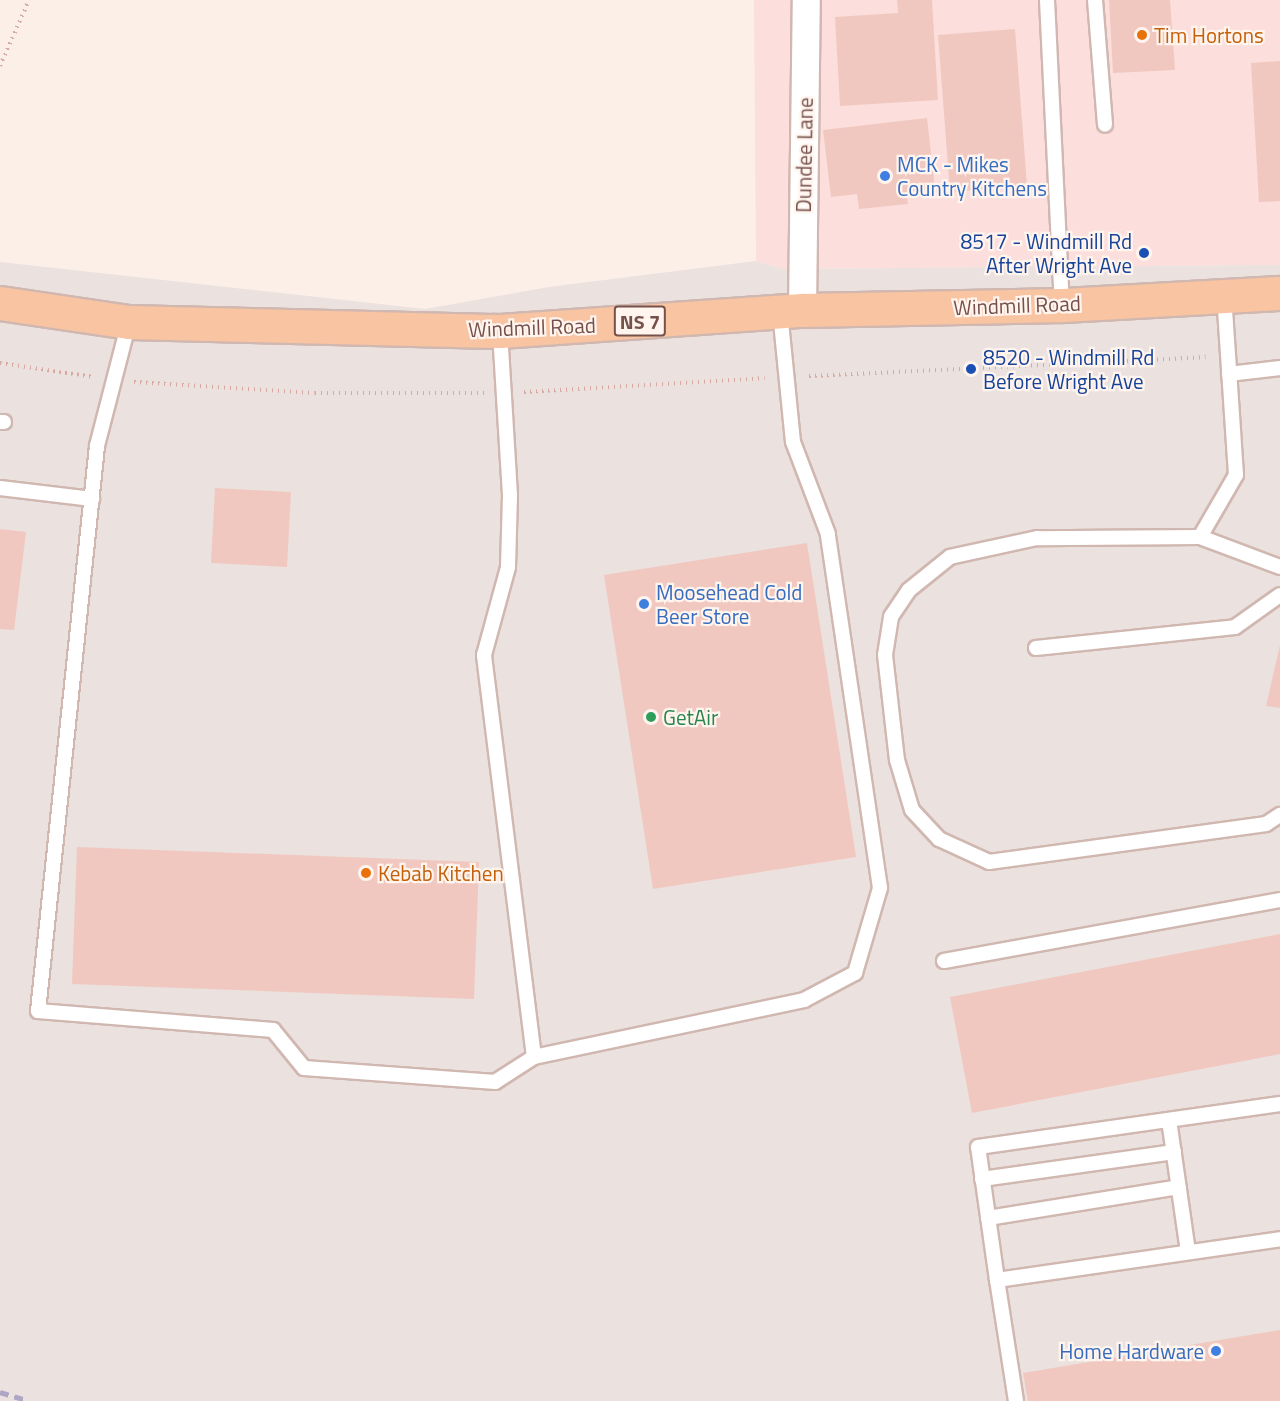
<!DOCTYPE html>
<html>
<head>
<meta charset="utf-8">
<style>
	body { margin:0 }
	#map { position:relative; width:1280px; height:1401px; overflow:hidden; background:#fcefe8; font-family:"Titillium Web",sans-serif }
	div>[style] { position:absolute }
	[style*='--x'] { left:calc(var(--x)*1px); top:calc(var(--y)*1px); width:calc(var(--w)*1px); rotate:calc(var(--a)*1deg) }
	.commercial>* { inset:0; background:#fcdedc }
	.industrial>* { inset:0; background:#ebe1de }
	.building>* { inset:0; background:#f1c8c0 }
	.path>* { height:4px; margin-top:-2px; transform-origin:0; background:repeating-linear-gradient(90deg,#d6aaa3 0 1.5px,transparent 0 6px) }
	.roads { filter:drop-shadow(2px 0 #d0b7b0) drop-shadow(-2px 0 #d0b7b0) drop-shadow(0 2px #d0b7b0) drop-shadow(0 -2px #d0b7b0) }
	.lane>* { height:14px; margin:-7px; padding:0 7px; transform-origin:7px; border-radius:7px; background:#fff }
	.street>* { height:27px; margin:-13.5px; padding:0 13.5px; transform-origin:13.5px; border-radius:13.5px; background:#fff }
	.primary>* { height:33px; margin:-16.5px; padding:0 16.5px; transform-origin:16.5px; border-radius:16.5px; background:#f9c4a2 }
	.rail>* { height:4.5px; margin-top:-2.25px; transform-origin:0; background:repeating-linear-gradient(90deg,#afa6c6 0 9px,transparent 0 15px) }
	.dots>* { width:16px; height:16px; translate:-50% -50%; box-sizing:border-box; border:3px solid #fff4ee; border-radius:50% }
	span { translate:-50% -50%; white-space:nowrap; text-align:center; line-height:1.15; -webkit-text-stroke:4.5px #fff4ee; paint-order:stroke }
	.shield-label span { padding:2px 4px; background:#fff4ee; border:2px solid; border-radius:4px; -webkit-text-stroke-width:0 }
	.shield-label { font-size:20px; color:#76514c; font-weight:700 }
	.food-label { font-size:21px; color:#c56008 }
	.left { translate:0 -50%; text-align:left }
	.street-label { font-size:21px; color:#76514c }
	.shop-label { font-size:21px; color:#366cbe }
	.right { translate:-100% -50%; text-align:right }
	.transit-label { font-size:21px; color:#164399 }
	.leisure-label { font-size:21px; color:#27864d }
</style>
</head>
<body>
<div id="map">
	<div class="commercial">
		<div style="clip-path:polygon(754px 0,1280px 0,1280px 265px,783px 269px,756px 261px)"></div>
	</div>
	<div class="industrial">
		<div style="clip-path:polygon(756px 261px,783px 269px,1280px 265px,1280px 1401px,0 1401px,0 262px,425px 309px,549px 287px)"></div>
	</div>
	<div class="building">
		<div style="clip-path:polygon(897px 0,932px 0,938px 100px,840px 106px,835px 17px,898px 13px)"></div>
		<div style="clip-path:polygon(1109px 0,1170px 0,1175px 70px,1113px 73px)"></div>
		<div style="clip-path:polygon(1015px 29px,1027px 186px,950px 192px,938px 35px)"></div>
		<div style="clip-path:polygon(1280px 61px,1280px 201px,1259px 202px,1251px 63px)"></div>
		<div style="clip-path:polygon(927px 118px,935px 189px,906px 192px,908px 204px,859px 209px,857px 194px,831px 197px,823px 130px)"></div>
		<div style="clip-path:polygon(215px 488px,291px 492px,287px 567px,211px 563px)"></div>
		<div style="clip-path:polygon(0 529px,26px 532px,14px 630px,0 629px)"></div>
		<div style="clip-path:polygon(807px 543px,856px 857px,653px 889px,604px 575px)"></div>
		<div style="clip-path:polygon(1280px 645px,1280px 708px,1266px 706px)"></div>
		<div style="clip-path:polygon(77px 847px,479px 862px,474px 999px,72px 984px)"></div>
		<div style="clip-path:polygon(1280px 934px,1280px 1054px,972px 1113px,950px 997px)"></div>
		<div style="clip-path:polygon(1280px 1330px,1280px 1401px,1028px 1401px,1023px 1373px)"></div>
	</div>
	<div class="path">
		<div style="--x:0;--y:66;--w:72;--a:-66.3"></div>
		<div style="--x:0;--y:363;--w:95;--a:8.5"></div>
		<div style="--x:809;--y:376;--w:397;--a:-2.7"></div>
		<div style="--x:134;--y:382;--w:181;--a:3.5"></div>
		<div style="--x:315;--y:393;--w:169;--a:0"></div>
		<div style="--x:524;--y:392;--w:241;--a:-3.3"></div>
	</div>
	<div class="roads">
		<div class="lane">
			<div style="--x:1047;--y:0;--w:305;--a:87.2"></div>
			<div style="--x:1095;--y:0;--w:125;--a:85.4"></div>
			<div style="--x:129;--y:322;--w:128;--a:104.5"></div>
			<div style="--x:97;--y:446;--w:568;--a:95.96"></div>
			<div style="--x:38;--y:1011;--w:236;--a:4.6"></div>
			<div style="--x:273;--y:1030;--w:49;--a:50.8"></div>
			<div style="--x:304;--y:1068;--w:192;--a:4.2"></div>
			<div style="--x:495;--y:1082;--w:46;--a:-32.7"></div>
			<div style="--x:534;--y:1057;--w:405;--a:-97.1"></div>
			<div style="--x:484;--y:655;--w:91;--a:-74.7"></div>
			<div style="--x:508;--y:567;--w:72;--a:-88.4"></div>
			<div style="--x:510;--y:495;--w:164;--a:-93.5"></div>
			<div style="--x:1229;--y:374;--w:51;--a:-6.7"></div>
			<div style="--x:0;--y:422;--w:4;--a:0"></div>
			<div style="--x:0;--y:488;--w:93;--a:6.8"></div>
			<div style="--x:1200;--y:537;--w:72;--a:-59.9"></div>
			<div style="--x:1236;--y:475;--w:180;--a:-93.8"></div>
			<div style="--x:1280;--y:567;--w:85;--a:-159.4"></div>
			<div style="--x:1200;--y:537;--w:163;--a:179.6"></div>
			<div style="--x:1037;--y:538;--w:89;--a:167.7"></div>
			<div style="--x:950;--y:557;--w:53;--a:141.2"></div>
			<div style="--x:909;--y:590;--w:32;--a:124"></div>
			<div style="--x:891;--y:617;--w:38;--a:99"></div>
			<div style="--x:885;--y:655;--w:106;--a:83.5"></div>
			<div style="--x:897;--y:760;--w:52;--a:73.3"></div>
			<div style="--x:912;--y:810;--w:40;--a:47"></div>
			<div style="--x:939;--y:839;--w:55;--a:24.7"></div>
			<div style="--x:989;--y:862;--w:280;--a:-7.8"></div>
			<div style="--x:1266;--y:824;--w:17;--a:-33"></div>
			<div style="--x:1036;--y:648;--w:200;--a:-6"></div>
			<div style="--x:1235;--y:627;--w:55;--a:-35.4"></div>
			<div style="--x:944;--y:961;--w:341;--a:-10.3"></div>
			<div style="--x:534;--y:1057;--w:276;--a:-11.9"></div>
			<div style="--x:804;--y:1000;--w:58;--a:-27.9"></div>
			<div style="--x:855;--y:973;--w:89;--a:-73.6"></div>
			<div style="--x:880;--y:888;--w:358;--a:-98.4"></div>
			<div style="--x:828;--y:534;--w:98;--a:-110.8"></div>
			<div style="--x:793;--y:442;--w:132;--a:-95.7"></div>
			<div style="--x:1169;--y:1120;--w:133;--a:81.8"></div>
			<div style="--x:982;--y:1179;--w:194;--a:-8"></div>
			<div style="--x:988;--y:1218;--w:193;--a:-9.2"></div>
			<div style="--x:997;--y:1280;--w:134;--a:-98.1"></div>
			<div style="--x:978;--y:1147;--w:305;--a:-8.1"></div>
			<div style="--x:1016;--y:1401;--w:122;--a:-98.9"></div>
			<div style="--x:997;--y:1280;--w:286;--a:-8.2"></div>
		</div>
		<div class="street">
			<div style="--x:802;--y:310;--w:310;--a:-89.3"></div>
		</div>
		<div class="primary">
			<div style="--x:0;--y:303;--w:130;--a:8.4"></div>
			<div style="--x:129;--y:322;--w:371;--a:1.4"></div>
			<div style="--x:500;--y:331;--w:303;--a:-4"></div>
			<div style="--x:802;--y:310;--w:260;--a:-1.1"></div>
			<div style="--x:1062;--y:305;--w:218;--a:-3.2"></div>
		</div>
	</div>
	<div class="rail">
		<div style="--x:0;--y:1392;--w:30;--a:17"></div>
	</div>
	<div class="dots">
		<div style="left:1142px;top:35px;background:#e8710a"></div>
		<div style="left:885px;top:176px;background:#3f7fe0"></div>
		<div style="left:1144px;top:253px;background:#1a4fb4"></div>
		<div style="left:971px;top:369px;background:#1a4fb4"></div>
		<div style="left:644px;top:604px;background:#3f7fe0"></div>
		<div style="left:651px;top:717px;background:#2e9e5b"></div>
		<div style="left:366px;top:873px;background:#e8710a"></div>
		<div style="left:1216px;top:1351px;background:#3f7fe0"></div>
	</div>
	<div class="shield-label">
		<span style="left:640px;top:321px">NS 7</span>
	</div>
	<div class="food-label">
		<span class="left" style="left:1154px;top:35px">Tim Hortons</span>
		<span class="left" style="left:378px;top:873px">Kebab Kitchen</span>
	</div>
	<div class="street-label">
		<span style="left:804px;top:155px;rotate:-89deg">Dundee Lane</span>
		<span style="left:1017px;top:305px;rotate:-2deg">Windmill Road</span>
		<span style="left:532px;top:327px;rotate:-2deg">Windmill Road</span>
	</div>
	<div class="shop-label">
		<span class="left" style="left:897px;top:176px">MCK - Mikes<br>Country Kitchens</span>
		<span class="left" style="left:656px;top:604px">Moosehead Cold<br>Beer Store</span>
		<span class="right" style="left:1204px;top:1351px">Home Hardware</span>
	</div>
	<div class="transit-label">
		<span class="right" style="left:1132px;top:253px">8517 - Windmill Rd<br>After Wright Ave</span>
		<span class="left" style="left:983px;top:369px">8520 - Windmill Rd<br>Before Wright Ave</span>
	</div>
	<div class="leisure-label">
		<span class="left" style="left:663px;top:717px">GetAir</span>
	</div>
</div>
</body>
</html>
